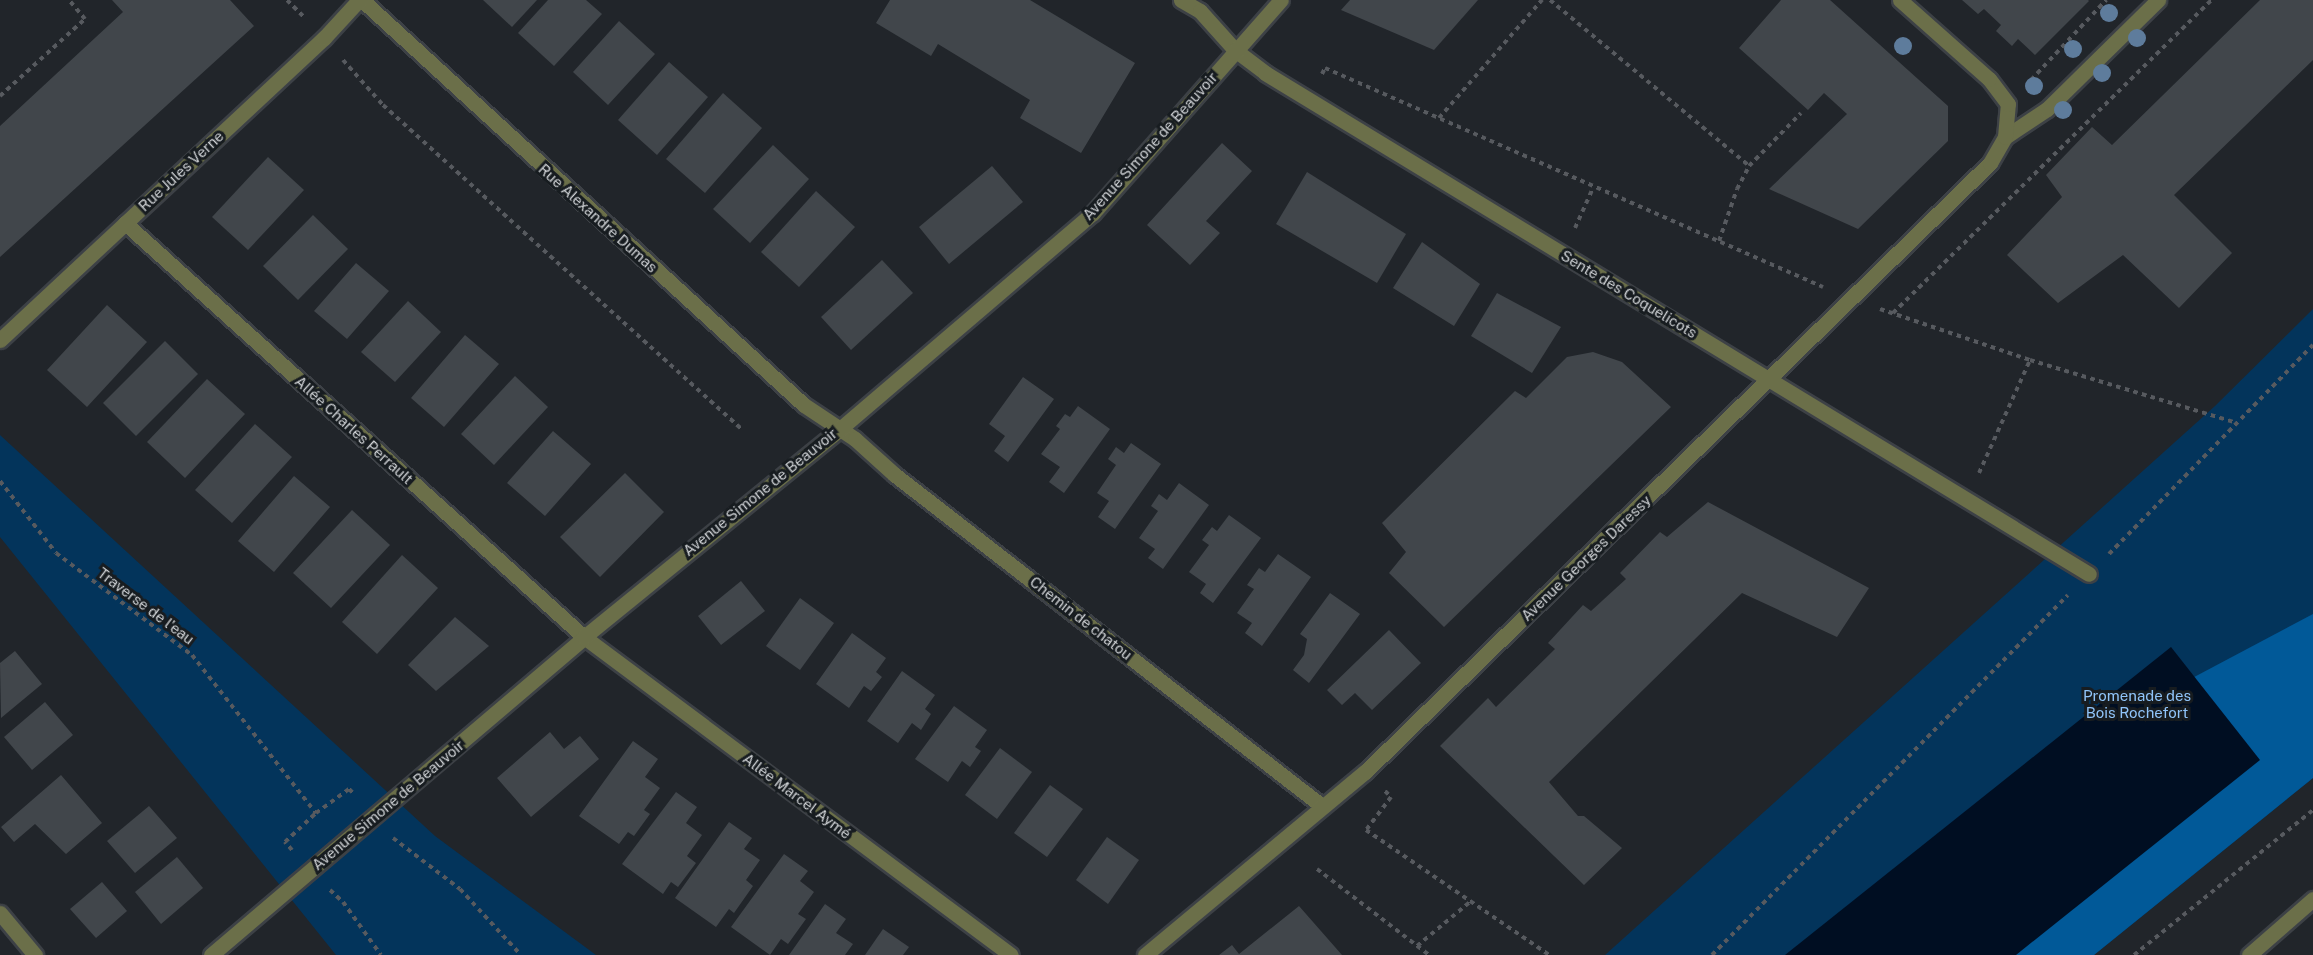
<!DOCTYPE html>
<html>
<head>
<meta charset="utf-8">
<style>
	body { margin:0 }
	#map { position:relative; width:2313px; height:955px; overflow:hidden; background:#21252a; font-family:"Public Sans",sans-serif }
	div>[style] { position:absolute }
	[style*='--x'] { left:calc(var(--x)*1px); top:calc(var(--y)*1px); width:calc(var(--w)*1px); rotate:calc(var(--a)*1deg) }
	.green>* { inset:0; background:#03345b }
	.forest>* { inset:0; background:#015998 }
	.water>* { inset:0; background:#000e22 }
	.building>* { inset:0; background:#41464b }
	.path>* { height:4px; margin-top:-2px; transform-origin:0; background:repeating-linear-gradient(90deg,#575a5f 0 4.5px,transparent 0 9px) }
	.roads { filter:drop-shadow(2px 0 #3d4146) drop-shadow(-2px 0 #3d4146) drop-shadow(0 2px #3d4146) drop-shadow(0 -2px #3d4146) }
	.minor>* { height:15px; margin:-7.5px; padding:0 7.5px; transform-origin:7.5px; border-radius:7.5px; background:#6b6f49 }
	.trees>* { width:18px; height:18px; margin:-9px; border-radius:50%; background:#5e7c9c }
	span { translate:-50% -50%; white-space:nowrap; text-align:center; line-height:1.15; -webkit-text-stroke:6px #171c20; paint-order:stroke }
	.street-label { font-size:15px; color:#d0d3d6 }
	.park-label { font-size:15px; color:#90c4f9 }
</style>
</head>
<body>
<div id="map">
	<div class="green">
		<div style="clip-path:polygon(2313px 309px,2313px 778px,2094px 955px,1605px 955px,2215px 406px)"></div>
		<div style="clip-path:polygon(0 435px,435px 836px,596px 955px,336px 955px,0 537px)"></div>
	</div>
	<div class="forest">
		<div style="clip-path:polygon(2313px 614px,2313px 778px,2094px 955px,1942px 955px,2181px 684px)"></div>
	</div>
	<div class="water">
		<div style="clip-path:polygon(2171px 647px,2260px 760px,2016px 955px,1785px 955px)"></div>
	</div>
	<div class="building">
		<div style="clip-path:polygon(112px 0,230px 0,254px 26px,0 257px,0 126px,123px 12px)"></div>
		<div style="clip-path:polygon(483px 0,537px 0,512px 27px)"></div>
		<div style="clip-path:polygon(548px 0,586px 0,602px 14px,554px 66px,518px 33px)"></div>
		<div style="clip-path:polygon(890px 0,1030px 0,1135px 63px,1081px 153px,1020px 118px,1030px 100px,938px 44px,931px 56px,876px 23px)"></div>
		<div style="clip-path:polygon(1350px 0,1478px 0,1434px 50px,1341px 10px)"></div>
		<div style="clip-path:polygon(1781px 0,1830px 0,1948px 106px,1948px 141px,1858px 229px,1769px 189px,1847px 114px,1824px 93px,1808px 110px,1739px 48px)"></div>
		<div style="clip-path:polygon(1962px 0,2088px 0,2089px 1px,2035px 55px,2018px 39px,2012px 46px,1996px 31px,2001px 25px,1984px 9px,1978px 14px)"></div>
		<div style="clip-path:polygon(2260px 0,2313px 0,2313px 60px,2174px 195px,2232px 253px,2179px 308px,2123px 255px,2058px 303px,2007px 255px,2062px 197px,2046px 175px,2092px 127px,2112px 145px)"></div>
		<div style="clip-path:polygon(619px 21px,655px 54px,608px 105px,573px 72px)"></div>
		<div style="clip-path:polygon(669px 62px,708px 97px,657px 155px,618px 120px)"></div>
		<div style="clip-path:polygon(723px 93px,762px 128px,705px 193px,666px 159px)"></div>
		<div style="clip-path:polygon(1222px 143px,1252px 171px,1206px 221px,1220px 233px,1190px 265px,1147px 225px)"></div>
		<div style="clip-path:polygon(773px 145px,809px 179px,750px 243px,713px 209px)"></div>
		<div style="clip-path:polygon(268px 157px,304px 190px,248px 250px,212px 217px)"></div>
		<div style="clip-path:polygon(992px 166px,1023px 202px,949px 264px,919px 227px)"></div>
		<div style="clip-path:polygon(1307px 172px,1406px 234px,1377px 283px,1276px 224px)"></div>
		<div style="clip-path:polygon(816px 191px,855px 227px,799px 287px,761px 252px)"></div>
		<div style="clip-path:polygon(313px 215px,348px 249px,298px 300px,263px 266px)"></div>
		<div style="clip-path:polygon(1422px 242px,1480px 284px,1454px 326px,1393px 288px)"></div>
		<div style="clip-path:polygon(882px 260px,913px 293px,851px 350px,821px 317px)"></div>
		<div style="clip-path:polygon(356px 263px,389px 291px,347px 339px,314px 311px)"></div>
		<div style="clip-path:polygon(1497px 293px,1561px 327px,1532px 373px,1471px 336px)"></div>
		<div style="clip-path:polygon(408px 301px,441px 332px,395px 382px,361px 352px)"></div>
		<div style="clip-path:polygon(107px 305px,147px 342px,87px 407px,47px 370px)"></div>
		<div style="clip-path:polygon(465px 335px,499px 364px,444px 427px,411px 398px)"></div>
		<div style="clip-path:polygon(165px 341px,198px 374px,136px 436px,103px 403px)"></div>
		<div style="clip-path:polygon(1593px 352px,1622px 362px,1671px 407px,1444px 627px,1389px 573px,1406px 552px,1382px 523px,1515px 391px,1526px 398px,1567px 357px)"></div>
		<div style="clip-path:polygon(515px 376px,548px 407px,494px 465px,461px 434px)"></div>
		<div style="clip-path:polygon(1023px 377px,1054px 399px,1008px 462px,994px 451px,1005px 436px,989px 424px)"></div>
		<div style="clip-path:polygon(207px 379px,245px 414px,185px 478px,147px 442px)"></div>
		<div style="clip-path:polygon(1078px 406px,1110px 429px,1064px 493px,1049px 482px,1060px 467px,1041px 454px,1060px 429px,1056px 426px,1065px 414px,1070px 417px)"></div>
		<div style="clip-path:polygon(255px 424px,292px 457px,232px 523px,195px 490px)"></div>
		<div style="clip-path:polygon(553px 431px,591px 464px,545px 516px,507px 483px)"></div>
		<div style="clip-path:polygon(1131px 443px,1161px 464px,1115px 529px,1098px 517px,1109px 501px,1097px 493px,1116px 465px,1108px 459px,1116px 447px,1124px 453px)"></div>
		<div style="clip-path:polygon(625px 473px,664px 512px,600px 577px,560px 537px)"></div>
		<div style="clip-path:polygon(294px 476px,330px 507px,274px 572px,238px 541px)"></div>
		<div style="clip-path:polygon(1179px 483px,1209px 505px,1163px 569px,1148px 558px,1155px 549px,1139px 538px,1158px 511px,1151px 506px,1159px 494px,1167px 500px)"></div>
		<div style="clip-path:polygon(1708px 502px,1869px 588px,1837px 637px,1742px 593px,1549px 782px,1578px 816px,1584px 816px,1622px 848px,1584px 885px,1440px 746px,1488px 698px,1496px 707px,1555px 649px,1548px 643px,1583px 605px,1591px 611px,1626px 579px,1620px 573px,1660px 532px,1667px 537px)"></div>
		<div style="clip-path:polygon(352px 510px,390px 545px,331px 608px,293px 573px)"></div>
		<div style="clip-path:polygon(1229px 515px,1261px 538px,1213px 603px,1200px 593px,1206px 584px,1189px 572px,1209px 545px,1202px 540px,1212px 527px,1217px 531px)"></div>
		<div style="clip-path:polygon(1278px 554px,1311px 577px,1262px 646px,1245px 633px,1252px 623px,1237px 613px,1254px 589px,1247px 585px,1259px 568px,1265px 572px)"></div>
		<div style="clip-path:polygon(402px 555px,438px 588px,377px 654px,342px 622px)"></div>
		<div style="clip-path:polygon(741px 581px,765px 611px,721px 645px,698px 616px)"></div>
		<div style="clip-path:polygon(1330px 593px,1360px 614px,1309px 683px,1293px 670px,1304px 655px,1307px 639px,1300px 634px)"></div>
		<div style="clip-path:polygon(800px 598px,834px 623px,800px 670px,766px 646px)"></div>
		<div style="clip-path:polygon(455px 617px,489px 646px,436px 691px,408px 665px)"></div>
		<div style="clip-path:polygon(1389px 630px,1421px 663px,1372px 710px,1355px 693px,1342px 705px,1327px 690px)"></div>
		<div style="clip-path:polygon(852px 633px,886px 658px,876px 672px,882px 677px,871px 691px,864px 686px,849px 708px,816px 684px)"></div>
		<div style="clip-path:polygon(15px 651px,42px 684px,1px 718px,0 663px)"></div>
		<div style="clip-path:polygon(902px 671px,935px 695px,925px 709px,931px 714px,921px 730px,912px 723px,898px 743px,867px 721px)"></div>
		<div style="clip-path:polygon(45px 702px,73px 735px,32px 770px,4px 737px)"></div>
		<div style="clip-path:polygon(954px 706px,987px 730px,975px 747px,981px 751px,970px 767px,962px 761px,948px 782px,915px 759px)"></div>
		<div style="clip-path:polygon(550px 732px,564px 749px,580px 736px,599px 759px,531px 817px,497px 778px)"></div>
		<div style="clip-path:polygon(633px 741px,658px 759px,645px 777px,660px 788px,644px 810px,650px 814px,634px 836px,628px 832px,619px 844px,579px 816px)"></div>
		<div style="clip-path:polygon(1000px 748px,1032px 772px,997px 819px,965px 795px)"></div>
		<div style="clip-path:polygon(61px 775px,102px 823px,66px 854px,35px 824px,14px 842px,1px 827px)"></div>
		<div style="clip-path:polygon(1050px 785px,1083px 809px,1047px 857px,1014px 833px)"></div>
		<div style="clip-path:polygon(676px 792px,697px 807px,686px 823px,702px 835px,687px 856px,696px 863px,678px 887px,671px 882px,663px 894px,622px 864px)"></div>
		<div style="clip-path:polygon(149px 806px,177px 838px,135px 873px,107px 841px)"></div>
		<div style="clip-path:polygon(729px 822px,752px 838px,744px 849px,760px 860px,746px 880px,753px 886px,734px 913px,729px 909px,716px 927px,675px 898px)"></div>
		<div style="clip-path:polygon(1107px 837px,1139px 860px,1108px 904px,1076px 880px)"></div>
		<div style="clip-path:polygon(784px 854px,808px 871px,800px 881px,814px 892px,798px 914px,806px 919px,788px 944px,781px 939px,770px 955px,731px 927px)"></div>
		<div style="clip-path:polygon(177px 857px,203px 888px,161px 924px,135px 892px)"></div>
		<div style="clip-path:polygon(102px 882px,127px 911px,96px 938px,70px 909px)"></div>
		<div style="clip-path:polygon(825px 904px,846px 919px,836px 933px,853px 944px,845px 955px,789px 955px)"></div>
		<div style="clip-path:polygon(1299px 906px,1342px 955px,1219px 955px,1232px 945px,1239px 954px)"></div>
		<div style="clip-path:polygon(883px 929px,909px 947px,903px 955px,865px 955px)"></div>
	</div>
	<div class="path">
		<div style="--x:287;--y:0;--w:24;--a:45"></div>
		<div style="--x:1550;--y:0;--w:259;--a:39.8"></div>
		<div style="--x:343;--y:60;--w:60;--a:48.4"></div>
		<div style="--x:383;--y:105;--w:485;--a:42.1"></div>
		<div style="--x:1322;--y:74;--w:7;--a:-63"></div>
		<div style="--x:1325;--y:68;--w:544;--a:23.74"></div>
		<div style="--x:2031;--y:80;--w:110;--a:-46.8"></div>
		<div style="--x:0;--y:96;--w:115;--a:-42.2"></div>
		<div style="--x:85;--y:19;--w:25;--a:-130"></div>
		<div style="--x:1439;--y:118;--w:157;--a:-48.9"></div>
		<div style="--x:1575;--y:228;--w:44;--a:-65.8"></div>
		<div style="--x:1719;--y:241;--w:55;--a:-70.9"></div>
		<div style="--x:1737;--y:189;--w:26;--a:-62"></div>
		<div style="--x:1749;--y:166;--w:74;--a:-45.5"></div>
		<div style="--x:1880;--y:309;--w:158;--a:18.8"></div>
		<div style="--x:2030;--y:360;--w:216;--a:16.9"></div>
		<div style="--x:1893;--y:313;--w:447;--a:-44.5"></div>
		<div style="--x:1979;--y:473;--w:124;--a:-65.7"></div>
		<div style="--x:0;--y:481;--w:91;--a:52.1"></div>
		<div style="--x:56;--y:553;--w:170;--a:36.9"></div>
		<div style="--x:192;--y:655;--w:201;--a:51.9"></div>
		<div style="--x:2109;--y:554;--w:292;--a:-45.7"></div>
		<div style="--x:1385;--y:791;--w:8;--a:45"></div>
		<div style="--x:1391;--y:797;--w:41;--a:127.1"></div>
		<div style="--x:1366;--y:830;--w:222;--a:34.3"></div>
		<div style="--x:393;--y:838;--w:84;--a:37.3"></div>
		<div style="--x:460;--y:889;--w:90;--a:47.3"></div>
		<div style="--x:292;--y:850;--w:11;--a:-131"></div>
		<div style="--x:285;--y:842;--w:42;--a:-43.1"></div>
		<div style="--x:316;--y:813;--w:41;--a:-36"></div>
		<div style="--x:349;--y:789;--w:7;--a:45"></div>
		<div style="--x:1317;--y:869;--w:141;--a:37.5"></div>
		<div style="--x:330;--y:890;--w:18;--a:43"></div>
		<div style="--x:343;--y:902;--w:65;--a:54.4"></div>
		<div style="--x:1417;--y:946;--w:70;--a:-39.8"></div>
		<div style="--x:1712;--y:955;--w:506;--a:-45.32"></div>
		<div style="--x:2134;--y:955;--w:230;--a:-39"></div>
	</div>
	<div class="roads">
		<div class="minor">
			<div style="--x:362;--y:0;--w:599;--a:42.5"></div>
			<div style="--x:804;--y:405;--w:61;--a:33.7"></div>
			<div style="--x:855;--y:439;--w:54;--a:42"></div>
			<div style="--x:895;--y:475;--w:540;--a:37.78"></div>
			<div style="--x:1181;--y:0;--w:22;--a:30"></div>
			<div style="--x:1200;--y:11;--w:52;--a:48.1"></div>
			<div style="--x:1235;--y:50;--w:38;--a:37"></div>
			<div style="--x:1265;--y:73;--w:964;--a:31.3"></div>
			<div style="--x:2005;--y:137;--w:50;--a:-33.7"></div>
			<div style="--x:2047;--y:109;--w:156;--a:-44.5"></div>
			<div style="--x:125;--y:223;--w:618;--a:42.05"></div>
			<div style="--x:584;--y:637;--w:532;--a:36.68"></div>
			<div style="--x:0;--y:340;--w:443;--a:-43"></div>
			<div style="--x:324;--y:38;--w:52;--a:-47.4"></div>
			<div style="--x:0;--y:913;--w:55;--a:50.2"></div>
			<div style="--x:211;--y:955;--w:490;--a:-40.4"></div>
			<div style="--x:584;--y:637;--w:331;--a:-39.1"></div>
			<div style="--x:841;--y:428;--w:331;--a:-40.5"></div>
			<div style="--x:1093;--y:213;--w:284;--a:-48.6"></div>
			<div style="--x:1145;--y:955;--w:286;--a:-39.8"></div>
			<div style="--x:1365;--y:772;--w:873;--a:-44.26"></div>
			<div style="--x:1990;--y:163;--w:30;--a:-60"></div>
			<div style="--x:2005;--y:137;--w:33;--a:-85"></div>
			<div style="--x:2008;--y:104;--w:31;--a:-127"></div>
			<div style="--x:1989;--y:79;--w:119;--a:-138.4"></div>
			<div style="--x:2249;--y:955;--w:85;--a:-41.2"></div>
		</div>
	</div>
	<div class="trees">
		<div style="left:2109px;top:13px"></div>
		<div style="left:2137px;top:38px"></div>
		<div style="left:1903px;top:46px"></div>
		<div style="left:2073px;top:49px"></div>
		<div style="left:2102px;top:73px"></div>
		<div style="left:2034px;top:86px"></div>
		<div style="left:2063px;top:110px"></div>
	</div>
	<div class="street-label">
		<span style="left:1150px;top:146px;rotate:-48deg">Avenue Simone de Beauvoir</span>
		<span style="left:181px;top:171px;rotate:-43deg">Rue Jules Verne</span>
		<span style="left:598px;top:218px;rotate:42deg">Rue Alexandre Dumas</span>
		<span style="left:1629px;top:294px;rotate:31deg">Sente des Coquelicots</span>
		<span style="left:354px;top:430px;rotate:42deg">Allée Charles Perrault</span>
		<span style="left:760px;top:492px;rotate:-39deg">Avenue Simone de Beauvoir</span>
		<span style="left:1586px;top:558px;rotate:-44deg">Avenue Georges Daressy</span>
		<span style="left:146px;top:606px;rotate:37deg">Traverse de l'eau</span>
		<span style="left:1081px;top:618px;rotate:38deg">Chemin de chatou</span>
		<span style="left:797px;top:796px;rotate:37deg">Allée Marcel Aymé</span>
		<span style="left:388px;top:805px;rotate:-40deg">Avenue Simone de Beauvoir</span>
	</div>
	<div class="park-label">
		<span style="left:2137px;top:704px">Promenade des<br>Bois Rochefort</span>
	</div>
</div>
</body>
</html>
